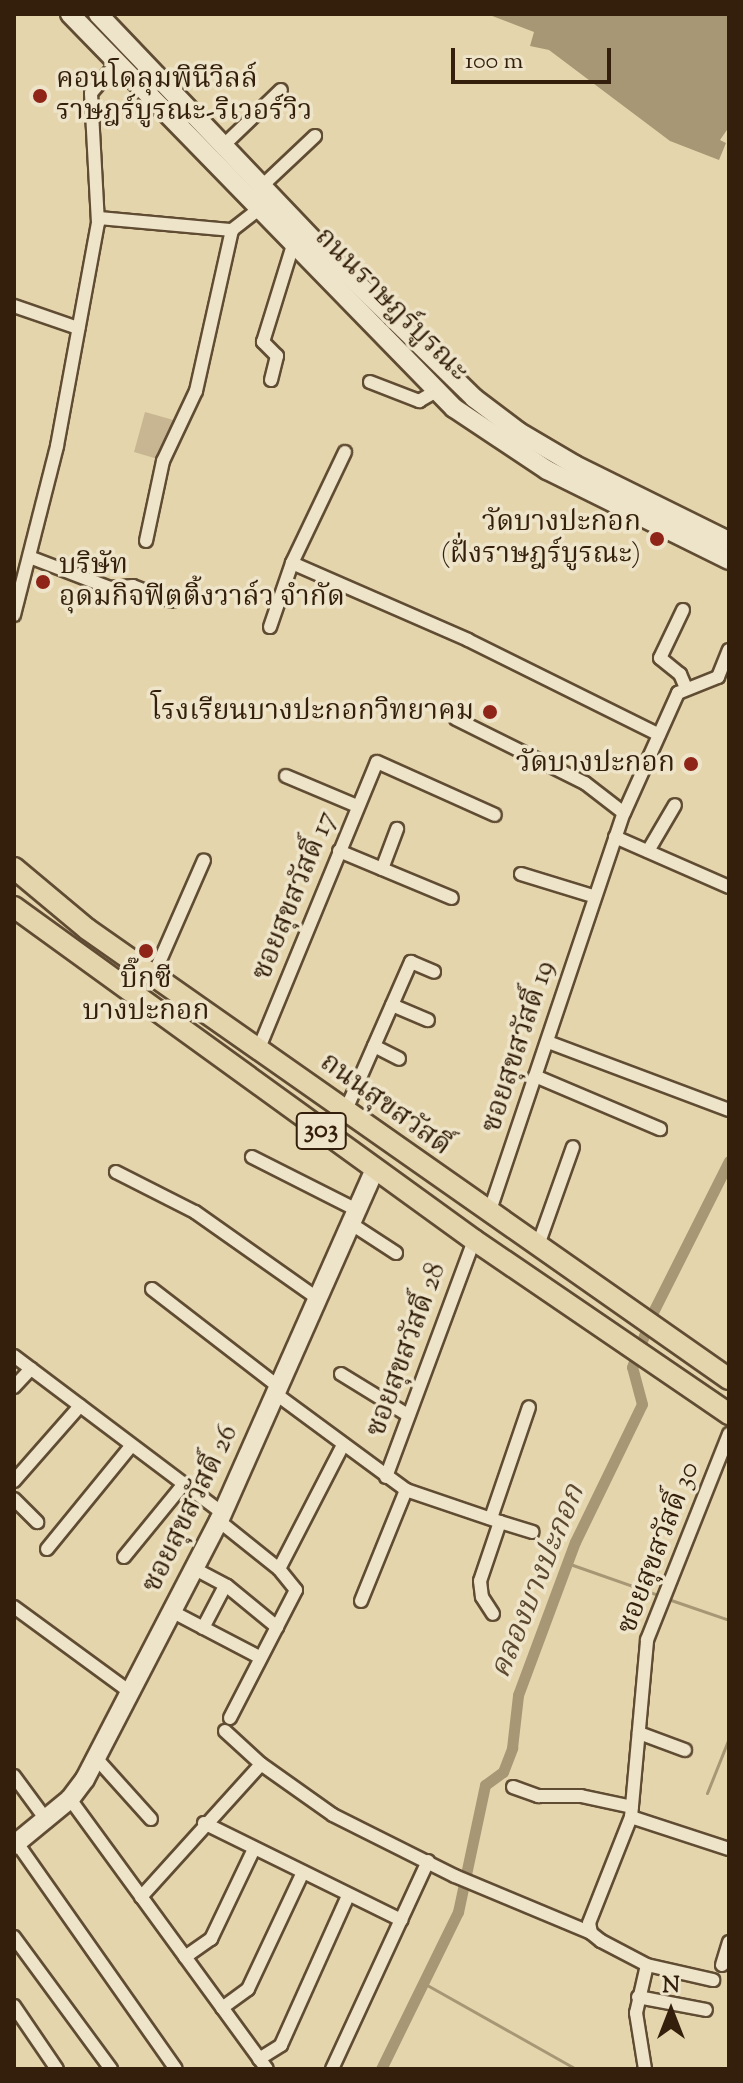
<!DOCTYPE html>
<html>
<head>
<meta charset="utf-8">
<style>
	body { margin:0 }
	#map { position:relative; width:743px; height:2083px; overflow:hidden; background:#e5d5ac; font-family:"Sorts Mill Goudy","Noto Serif Thai",serif }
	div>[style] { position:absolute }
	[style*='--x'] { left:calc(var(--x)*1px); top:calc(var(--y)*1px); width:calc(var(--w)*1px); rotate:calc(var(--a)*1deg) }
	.green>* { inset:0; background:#c7b691 }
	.water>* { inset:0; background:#a89775 }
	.stream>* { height:3px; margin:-1.5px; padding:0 1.5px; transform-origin:1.5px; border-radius:1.5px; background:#a89775 }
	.canal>* { height:11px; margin:-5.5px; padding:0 5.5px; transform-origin:5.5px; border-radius:5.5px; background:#a89775 }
	.roads { filter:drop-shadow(2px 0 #604c33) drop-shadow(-2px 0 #604c33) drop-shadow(0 2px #604c33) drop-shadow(0 -2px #604c33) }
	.street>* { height:12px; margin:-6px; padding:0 6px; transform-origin:6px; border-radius:6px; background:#eee4c9 }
	.secondary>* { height:18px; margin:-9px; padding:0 9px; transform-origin:9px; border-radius:9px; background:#eee4c9 }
	.primary>* { height:20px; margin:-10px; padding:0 10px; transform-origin:10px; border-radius:10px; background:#e5d5ac }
	.dots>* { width:22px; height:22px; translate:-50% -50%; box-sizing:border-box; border:4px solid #eee4c9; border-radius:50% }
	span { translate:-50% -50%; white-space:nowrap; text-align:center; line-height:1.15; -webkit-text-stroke:7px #eee4c9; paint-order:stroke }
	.shield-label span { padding:2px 6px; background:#eee4c9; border:2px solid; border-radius:6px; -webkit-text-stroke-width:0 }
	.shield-label { font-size:26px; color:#331f0b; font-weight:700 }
	.poi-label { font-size:28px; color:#331f0b }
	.left { translate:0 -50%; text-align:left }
	.right { translate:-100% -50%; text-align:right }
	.street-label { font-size:28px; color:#331f0b }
	.water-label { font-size:30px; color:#5c4930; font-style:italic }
	.frame { position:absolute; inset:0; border:16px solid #331f0b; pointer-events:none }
	.north { position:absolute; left:631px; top:1971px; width:80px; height:80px; -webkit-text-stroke:6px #eee4c9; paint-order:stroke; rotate:0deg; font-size:22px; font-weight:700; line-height:32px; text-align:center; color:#331f0b }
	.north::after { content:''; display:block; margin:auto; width:28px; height:36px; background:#331f0b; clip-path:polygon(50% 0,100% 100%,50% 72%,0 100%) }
	.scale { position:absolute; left:451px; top:48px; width:160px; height:36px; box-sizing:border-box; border:4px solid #331f0b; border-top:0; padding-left:10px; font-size:24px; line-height:28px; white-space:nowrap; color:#331f0b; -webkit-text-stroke:6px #eee4c9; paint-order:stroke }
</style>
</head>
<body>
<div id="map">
	<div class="green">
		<div style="clip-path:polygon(145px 412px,177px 421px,161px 460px,134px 452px)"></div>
	</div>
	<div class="water">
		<div style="clip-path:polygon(487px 14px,729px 14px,729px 127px,720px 140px,726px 143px,719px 160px,670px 141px,549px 50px,530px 46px,534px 32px)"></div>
	</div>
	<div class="stream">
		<div style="--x:567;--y:1563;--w:100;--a:19.3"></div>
		<div style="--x:668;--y:1599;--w:65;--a:19"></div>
		<div style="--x:707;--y:1793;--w:59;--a:-68.2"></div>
		<div style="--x:427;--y:1985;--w:171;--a:29.4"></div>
	</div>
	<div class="canal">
		<div style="--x:381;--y:2069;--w:175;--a:-63.9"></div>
		<div style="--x:458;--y:1912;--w:130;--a:-78"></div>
		<div style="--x:485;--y:1785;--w:22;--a:-36"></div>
		<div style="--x:503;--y:1772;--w:26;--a:-69"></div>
		<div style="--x:512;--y:1748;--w:53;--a:-83.5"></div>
		<div style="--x:518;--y:1695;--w:163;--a:-69.6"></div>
		<div style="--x:575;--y:1542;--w:153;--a:-64.1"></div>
		<div style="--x:642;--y:1404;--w:38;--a:-105"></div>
		<div style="--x:632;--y:1367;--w:59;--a:-69.1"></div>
		<div style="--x:653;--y:1312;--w:169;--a:-63.3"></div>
	</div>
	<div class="roads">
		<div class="street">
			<div style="--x:224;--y:145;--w:79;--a:-44"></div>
			<div style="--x:262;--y:186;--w:73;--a:-43.3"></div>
			<div style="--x:99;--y:218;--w:134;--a:5.2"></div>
			<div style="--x:232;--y:230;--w:33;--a:-38"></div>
			<div style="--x:14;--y:306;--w:68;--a:19"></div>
			<div style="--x:271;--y:380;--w:25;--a:-76"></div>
			<div style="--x:277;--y:356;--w:20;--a:-135"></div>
			<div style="--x:263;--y:342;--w:102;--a:-72.8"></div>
			<div style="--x:370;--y:382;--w:53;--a:21.2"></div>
			<div style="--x:419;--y:401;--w:20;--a:-30"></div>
			<div style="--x:146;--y:541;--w:82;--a:-78"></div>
			<div style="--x:163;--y:461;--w:77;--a:-64.8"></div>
			<div style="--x:196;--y:391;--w:165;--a:-77.4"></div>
			<div style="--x:32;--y:558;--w:84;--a:21"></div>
			<div style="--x:110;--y:588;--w:23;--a:-5"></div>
			<div style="--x:133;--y:586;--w:42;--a:21"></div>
			<div style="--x:292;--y:563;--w:192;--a:23.6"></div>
			<div style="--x:468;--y:640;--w:213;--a:26.4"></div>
			<div style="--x:683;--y:610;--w:53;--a:115.6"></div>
			<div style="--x:660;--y:658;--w:26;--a:39"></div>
			<div style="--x:680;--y:674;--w:13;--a:67"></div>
			<div style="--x:14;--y:615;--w:174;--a:-75.7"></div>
			<div style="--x:57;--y:446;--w:227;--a:-79.6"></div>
			<div style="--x:98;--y:223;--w:130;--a:-93.1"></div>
			<div style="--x:91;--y:93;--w:40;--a:-49"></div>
			<div style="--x:270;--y:627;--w:68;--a:-71"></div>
			<div style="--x:292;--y:563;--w:123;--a:-64.5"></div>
			<div style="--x:456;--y:719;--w:144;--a:26.4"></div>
			<div style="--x:585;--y:783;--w:49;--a:37.6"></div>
			<div style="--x:286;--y:776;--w:77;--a:22.9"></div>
			<div style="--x:615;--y:837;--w:124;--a:23.7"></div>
			<div style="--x:339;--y:851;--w:122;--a:22.6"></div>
			<div style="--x:648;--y:851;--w:53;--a:-59.6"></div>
			<div style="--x:382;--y:869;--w:43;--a:-69.4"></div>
			<div style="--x:521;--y:874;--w:75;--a:17"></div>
			<div style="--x:154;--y:974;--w:124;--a:-66.3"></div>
			<div style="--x:392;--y:1005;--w:39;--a:23"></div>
			<div style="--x:548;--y:1042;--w:193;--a:20.6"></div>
			<div style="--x:374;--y:1046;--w:28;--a:27"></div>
			<div style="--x:259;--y:1048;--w:309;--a:-67.6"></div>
			<div style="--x:377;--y:762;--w:129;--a:24.2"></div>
			<div style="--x:535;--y:1076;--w:136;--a:23"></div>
			<div style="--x:345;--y:1112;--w:164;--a:-66.3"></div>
			<div style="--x:411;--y:962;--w:25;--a:23"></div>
			<div style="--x:252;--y:1157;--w:115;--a:26.8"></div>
			<div style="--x:116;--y:1172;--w:89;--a:26.9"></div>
			<div style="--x:195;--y:1212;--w:149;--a:35.2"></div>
			<div style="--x:489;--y:1213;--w:422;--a:-71.4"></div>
			<div style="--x:624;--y:813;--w:132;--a:-65.8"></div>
			<div style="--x:678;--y:693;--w:43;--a:-21.8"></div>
			<div style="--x:718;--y:677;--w:29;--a:-68"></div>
			<div style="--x:350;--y:1223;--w:55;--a:33.1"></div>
			<div style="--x:537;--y:1248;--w:107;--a:-70.4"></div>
			<div style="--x:152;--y:1289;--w:160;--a:37.7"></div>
			<div style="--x:14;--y:1356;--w:261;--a:37"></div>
			<div style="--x:341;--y:1374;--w:79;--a:31.5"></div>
			<div style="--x:14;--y:1387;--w:25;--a:-47"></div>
			<div style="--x:276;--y:1394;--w:162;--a:36.4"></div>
			<div style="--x:406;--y:1490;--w:99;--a:18.8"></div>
			<div style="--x:500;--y:1522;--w:62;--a:108.7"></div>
			<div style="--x:480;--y:1581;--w:16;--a:83"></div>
			<div style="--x:482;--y:1597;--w:20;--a:57"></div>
			<div style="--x:386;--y:1477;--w:253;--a:-69.6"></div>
			<div style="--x:14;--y:1481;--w:100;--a:-48.7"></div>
			<div style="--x:14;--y:1499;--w:33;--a:45"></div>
			<div style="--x:491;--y:1518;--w:117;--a:-71.1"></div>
			<div style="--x:219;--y:1521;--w:77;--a:38.7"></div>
			<div style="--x:279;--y:1569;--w:27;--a:51"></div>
			<div style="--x:296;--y:1590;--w:144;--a:117.3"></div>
			<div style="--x:500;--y:1522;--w:34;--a:17"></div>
			<div style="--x:47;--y:1549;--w:133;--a:-50.8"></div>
			<div style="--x:124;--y:1557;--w:93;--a:-50.7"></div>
			<div style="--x:195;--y:1569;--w:36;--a:28"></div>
			<div style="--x:227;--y:1586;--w:65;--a:39.4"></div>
			<div style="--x:279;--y:1569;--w:137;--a:-62.7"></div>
			<div style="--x:361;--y:1601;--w:120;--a:-67.9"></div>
			<div style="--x:14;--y:1607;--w:144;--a:36.2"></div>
			<div style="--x:173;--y:1612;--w:97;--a:27.6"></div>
			<div style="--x:203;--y:1628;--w:47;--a:-62.4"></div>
			<div style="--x:225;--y:1731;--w:49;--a:42.5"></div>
			<div style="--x:261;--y:1764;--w:88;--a:35.3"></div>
			<div style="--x:333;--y:1815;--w:136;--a:26.6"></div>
			<div style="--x:455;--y:1876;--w:147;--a:22.7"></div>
			<div style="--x:639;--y:1733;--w:49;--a:20.3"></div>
			<div style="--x:96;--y:1758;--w:82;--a:48"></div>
			<div style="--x:14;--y:1776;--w:56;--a:53.7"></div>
			<div style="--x:513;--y:1787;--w:27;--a:20"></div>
			<div style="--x:538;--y:1796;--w:43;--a:0"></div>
			<div style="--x:581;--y:1796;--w:52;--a:12.2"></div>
			<div style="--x:70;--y:1799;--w:334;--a:53.9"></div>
			<div style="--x:631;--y:1817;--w:103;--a:18.1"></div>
			<div style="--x:204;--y:1823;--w:220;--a:26.2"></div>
			<div style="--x:17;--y:1843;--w:276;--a:54.9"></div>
			<div style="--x:141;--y:1897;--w:179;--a:-47.9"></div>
			<div style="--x:14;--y:1937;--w:164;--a:53.7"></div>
			<div style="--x:185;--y:1957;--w:32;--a:-35"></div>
			<div style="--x:211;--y:1939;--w:100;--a:-64.5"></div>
			<div style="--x:647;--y:1965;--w:68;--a:12.8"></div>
			<div style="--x:722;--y:1965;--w:24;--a:-73"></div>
			<div style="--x:638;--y:1997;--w:69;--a:10.8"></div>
			<div style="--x:14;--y:2006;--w:76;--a:55.7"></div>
			<div style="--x:222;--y:2008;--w:32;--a:-36"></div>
			<div style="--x:248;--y:1989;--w:129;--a:-64.8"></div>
			<div style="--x:259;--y:2059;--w:26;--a:-32"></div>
			<div style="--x:281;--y:2045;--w:163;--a:-65.8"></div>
			<div style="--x:332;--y:2069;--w:229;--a:-65.2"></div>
			<div style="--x:645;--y:2069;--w:57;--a:-99.1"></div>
			<div style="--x:636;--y:2013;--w:49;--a:-77.1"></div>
			<div style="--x:647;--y:1965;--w:52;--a:-152.4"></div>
			<div style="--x:601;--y:1941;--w:13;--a:-141"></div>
			<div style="--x:591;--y:1933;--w:10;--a:-101"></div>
			<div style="--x:589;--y:1923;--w:114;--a:-68.4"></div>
			<div style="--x:631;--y:1817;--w:178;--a:-84.8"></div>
			<div style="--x:647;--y:1640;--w:222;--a:-68.3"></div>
		</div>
		<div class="secondary">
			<div style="--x:70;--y:14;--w:550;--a:45.74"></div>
			<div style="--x:454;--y:408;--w:112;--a:33.7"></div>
			<div style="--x:547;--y:470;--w:203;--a:26.3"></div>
			<div style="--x:98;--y:14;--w:326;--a:46.4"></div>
			<div style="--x:323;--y:250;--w:211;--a:44.4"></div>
			<div style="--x:474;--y:398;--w:56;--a:37.1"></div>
			<div style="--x:519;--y:432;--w:65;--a:30.5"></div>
			<div style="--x:575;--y:465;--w:172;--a:26.3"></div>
			<div style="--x:14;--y:1845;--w:72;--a:-39.4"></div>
			<div style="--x:70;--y:1799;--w:25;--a:-53"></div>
			<div style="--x:85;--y:1779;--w:291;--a:-62.6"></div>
			<div style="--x:219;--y:1521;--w:385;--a:-66.1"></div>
		</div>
		<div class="primary">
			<div style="--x:14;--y:868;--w:95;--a:39.9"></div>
			<div style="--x:87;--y:929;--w:784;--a:35.03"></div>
			<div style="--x:14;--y:907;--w:568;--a:35.9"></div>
			<div style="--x:474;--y:1240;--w:309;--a:34.3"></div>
		</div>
	</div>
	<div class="dots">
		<div style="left:40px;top:96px;background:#8f2418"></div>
		<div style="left:657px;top:539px;background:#8f2418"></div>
		<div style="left:43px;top:582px;background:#8f2418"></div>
		<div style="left:490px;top:712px;background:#8f2418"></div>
		<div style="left:691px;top:764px;background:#8f2418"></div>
		<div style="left:146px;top:951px;background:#8f2418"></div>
	</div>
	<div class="shield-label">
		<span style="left:321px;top:1131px">303</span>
	</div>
	<div class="poi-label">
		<span class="left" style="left:56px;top:96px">คอนโดลุมพินีวิลล์<br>ราษฎร์บูรณะ-ริเวอร์วิว</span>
		<span class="right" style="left:641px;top:539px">วัดบางปะกอก<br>(ฝั่งราษฎร์บูรณะ)</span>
		<span class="left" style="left:59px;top:582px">บริษัท<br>อุดมกิจฟิตติ้งวาล์ว จำกัด</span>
		<span class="right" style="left:474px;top:712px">โรงเรียนบางปะกอกวิทยาคม</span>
		<span class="right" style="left:675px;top:764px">วัดบางปะกอก</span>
		<span style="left:146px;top:996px">บิ๊กซี<br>บางปะกอก</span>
	</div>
	<div class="street-label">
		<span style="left:391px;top:305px;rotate:45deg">ถนนราษฎร์บูรณะ</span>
		<span style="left:295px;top:896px;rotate:-68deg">ซอยสุขสวัสดิ์ 17</span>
		<span style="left:519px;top:1047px;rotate:-72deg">ซอยสุขสวัสดิ์ 19</span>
		<span style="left:385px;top:1105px;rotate:36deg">ถนนสุขสวัสดิ์</span>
		<span style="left:407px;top:1350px;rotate:-70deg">ซอยสุขสวัสดิ์ 28</span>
		<span style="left:191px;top:1509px;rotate:-64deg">ซอยสุขสวัสดิ์ 26</span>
		<span style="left:659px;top:1548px;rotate:-69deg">ซอยสุขสวัสดิ์ 30</span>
	</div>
	<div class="water-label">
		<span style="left:539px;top:1582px;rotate:-68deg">คลองบางปะกอก</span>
	</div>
	<div class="frame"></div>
	<div class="north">N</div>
	<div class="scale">100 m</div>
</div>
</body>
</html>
